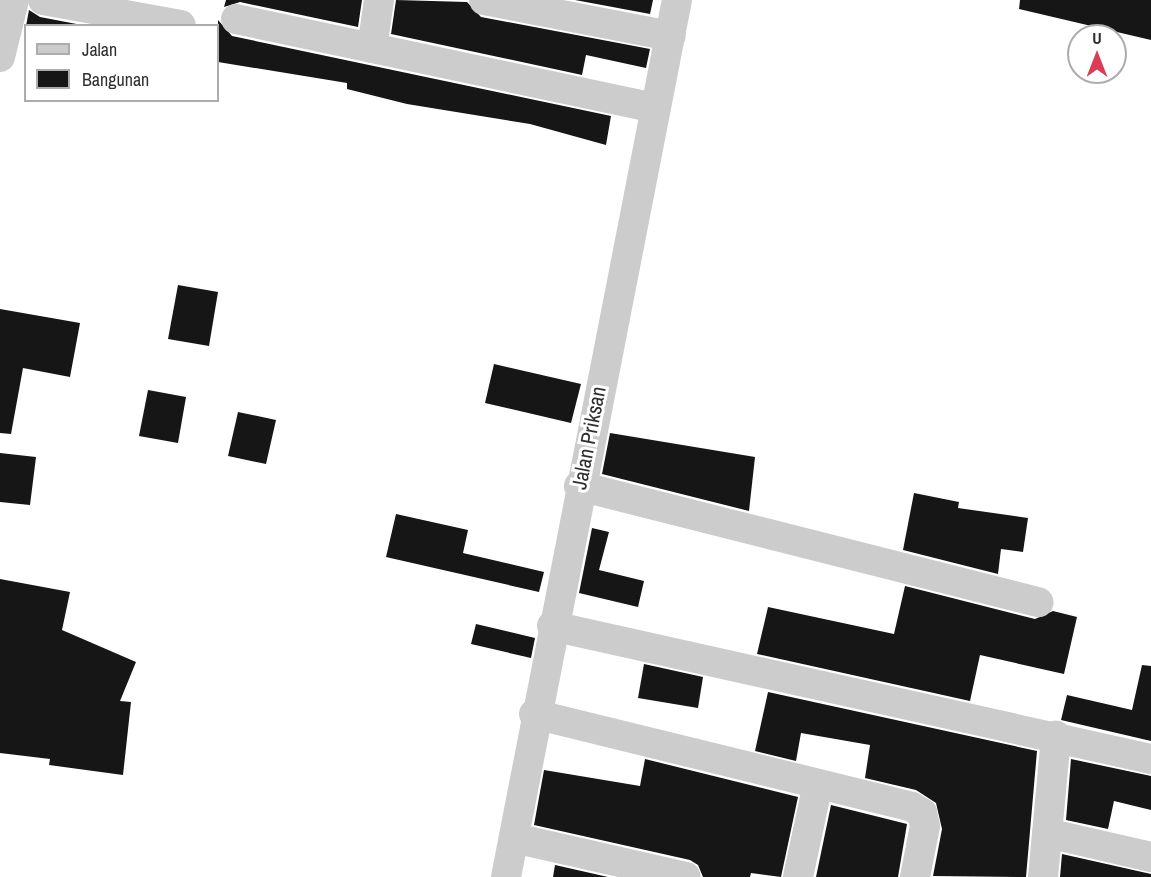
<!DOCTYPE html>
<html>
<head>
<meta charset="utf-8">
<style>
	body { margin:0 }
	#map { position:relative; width:1151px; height:877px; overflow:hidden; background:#fff; font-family:"Archivo Narrow",sans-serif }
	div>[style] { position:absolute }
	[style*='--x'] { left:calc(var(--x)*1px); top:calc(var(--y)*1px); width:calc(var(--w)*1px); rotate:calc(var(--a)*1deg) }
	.building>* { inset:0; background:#161616 }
	.minor>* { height:30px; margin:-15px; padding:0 15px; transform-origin:15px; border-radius:15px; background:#ccc }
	span { translate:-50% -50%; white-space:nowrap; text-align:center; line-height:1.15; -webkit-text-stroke:6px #fff; paint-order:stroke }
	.street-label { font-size:21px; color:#2f2f2f }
	.legend { position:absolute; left:24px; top:24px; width:195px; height:78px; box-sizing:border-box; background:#fff; border:2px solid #acacac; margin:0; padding:8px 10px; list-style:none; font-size:18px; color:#2f2f2f }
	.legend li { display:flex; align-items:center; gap:12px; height:30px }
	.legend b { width:30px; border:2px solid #acacac }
	.north { position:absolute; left:1067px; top:24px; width:60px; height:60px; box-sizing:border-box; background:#fff; border:2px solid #acacac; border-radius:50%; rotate:0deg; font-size:16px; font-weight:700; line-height:24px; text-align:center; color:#2f2f2f }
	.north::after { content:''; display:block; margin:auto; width:21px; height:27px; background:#da3d55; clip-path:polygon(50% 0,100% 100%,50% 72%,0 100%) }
</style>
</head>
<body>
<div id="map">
	<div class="building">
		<div style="clip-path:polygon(226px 0,362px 0,358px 27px,240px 2px,224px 7px)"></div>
		<div style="clip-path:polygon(396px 0,467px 2px,481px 17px,650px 49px,646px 68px,586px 55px,582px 75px,391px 34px)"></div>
		<div style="clip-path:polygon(575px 0,653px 0,650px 14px)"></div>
		<div style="clip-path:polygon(1020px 0,1151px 0,1151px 40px,1019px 9px)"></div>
		<div style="clip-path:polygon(29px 10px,40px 17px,87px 26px,26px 26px)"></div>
		<div style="clip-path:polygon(218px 20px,232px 36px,611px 116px,606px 145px,530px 124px,407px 104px,347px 89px,347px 83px,218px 62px)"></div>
		<div style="clip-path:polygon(178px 285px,218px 292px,209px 346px,168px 339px)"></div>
		<div style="clip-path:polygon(0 309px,80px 323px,70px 377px,23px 368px,11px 434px,0 433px)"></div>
		<div style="clip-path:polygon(494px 364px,581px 384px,571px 423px,485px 403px)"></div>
		<div style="clip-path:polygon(148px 390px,186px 397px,178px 443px,139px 436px)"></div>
		<div style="clip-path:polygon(238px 412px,276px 420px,266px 464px,228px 456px)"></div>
		<div style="clip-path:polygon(610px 433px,755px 457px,749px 511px,602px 474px)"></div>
		<div style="clip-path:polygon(0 453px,36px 457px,30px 505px,0 502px)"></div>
		<div style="clip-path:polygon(914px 493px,959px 502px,958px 508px,1028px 518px,1023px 552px,1001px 549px,998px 574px,903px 550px)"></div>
		<div style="clip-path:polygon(396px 514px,468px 530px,463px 553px,544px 572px,539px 592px,386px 557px)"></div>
		<div style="clip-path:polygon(592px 528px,609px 532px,599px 570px,644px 581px,638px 607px,579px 593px)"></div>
		<div style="clip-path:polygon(0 579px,70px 592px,62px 630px,136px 662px,120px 701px,131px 702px,123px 775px,49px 765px,50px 759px,0 753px)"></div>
		<div style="clip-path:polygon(905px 586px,1035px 619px,1053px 611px,1077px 617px,1064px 674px,980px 655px,970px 701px,757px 654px,768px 607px,894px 634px)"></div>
		<div style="clip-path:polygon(476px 624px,535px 638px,531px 658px,471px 644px)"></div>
		<div style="clip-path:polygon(644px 664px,703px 677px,698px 708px,638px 698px)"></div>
		<div style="clip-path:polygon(1142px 665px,1151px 666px,1151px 741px,1061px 720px,1067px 695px,1132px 710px)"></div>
		<div style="clip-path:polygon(768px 692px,1037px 751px,1026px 877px,933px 876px,942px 829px,936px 803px,916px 790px,865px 778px,870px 745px,801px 733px,796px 761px,755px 751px)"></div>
		<div style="clip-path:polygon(645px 759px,798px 797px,781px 877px,751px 873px,750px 877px,703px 877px,698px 865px,690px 860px,534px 825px,544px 770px,640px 786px)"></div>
		<div style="clip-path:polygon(1071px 759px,1151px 776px,1151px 810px,1114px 801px,1108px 829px,1066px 820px)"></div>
		<div style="clip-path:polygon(831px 805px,907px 824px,898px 877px,816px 877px)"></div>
		<div style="clip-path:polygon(1062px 854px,1151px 874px,1151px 877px,1060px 877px)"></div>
		<div style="clip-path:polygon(555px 865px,608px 877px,553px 877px)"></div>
	</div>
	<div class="minor">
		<div style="--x:43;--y:0;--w:140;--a:10.3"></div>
		<div style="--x:484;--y:0;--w:190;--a:10.9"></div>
		<div style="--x:236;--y:19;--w:429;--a:12"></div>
		<div style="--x:372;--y:48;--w:49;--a:-81.7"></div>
		<div style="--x:0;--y:57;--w:59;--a:-76.2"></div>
		<div style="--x:579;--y:486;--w:474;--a:14.2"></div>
		<div style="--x:552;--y:626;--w:614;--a:12.52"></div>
		<div style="--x:534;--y:714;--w:389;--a:13.8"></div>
		<div style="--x:912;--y:807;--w:12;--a:31"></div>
		<div style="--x:922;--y:813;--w:13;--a:77"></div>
		<div style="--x:925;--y:826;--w:52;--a:101.1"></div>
		<div style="--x:1047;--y:833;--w:107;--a:13"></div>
		<div style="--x:514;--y:838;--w:176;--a:12.8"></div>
		<div style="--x:506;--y:877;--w:894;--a:-78.97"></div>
		<div style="--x:798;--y:877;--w:95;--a:-77.9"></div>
		<div style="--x:1043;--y:877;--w:142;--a:-84.7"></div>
	</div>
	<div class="street-label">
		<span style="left:589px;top:438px;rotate:-79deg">Jalan Priksan</span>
	</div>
	<ul class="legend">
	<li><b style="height:8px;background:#ccc"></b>Jalan</li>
	<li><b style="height:16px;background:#161616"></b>Bangunan</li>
	</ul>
	<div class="north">U</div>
</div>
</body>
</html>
